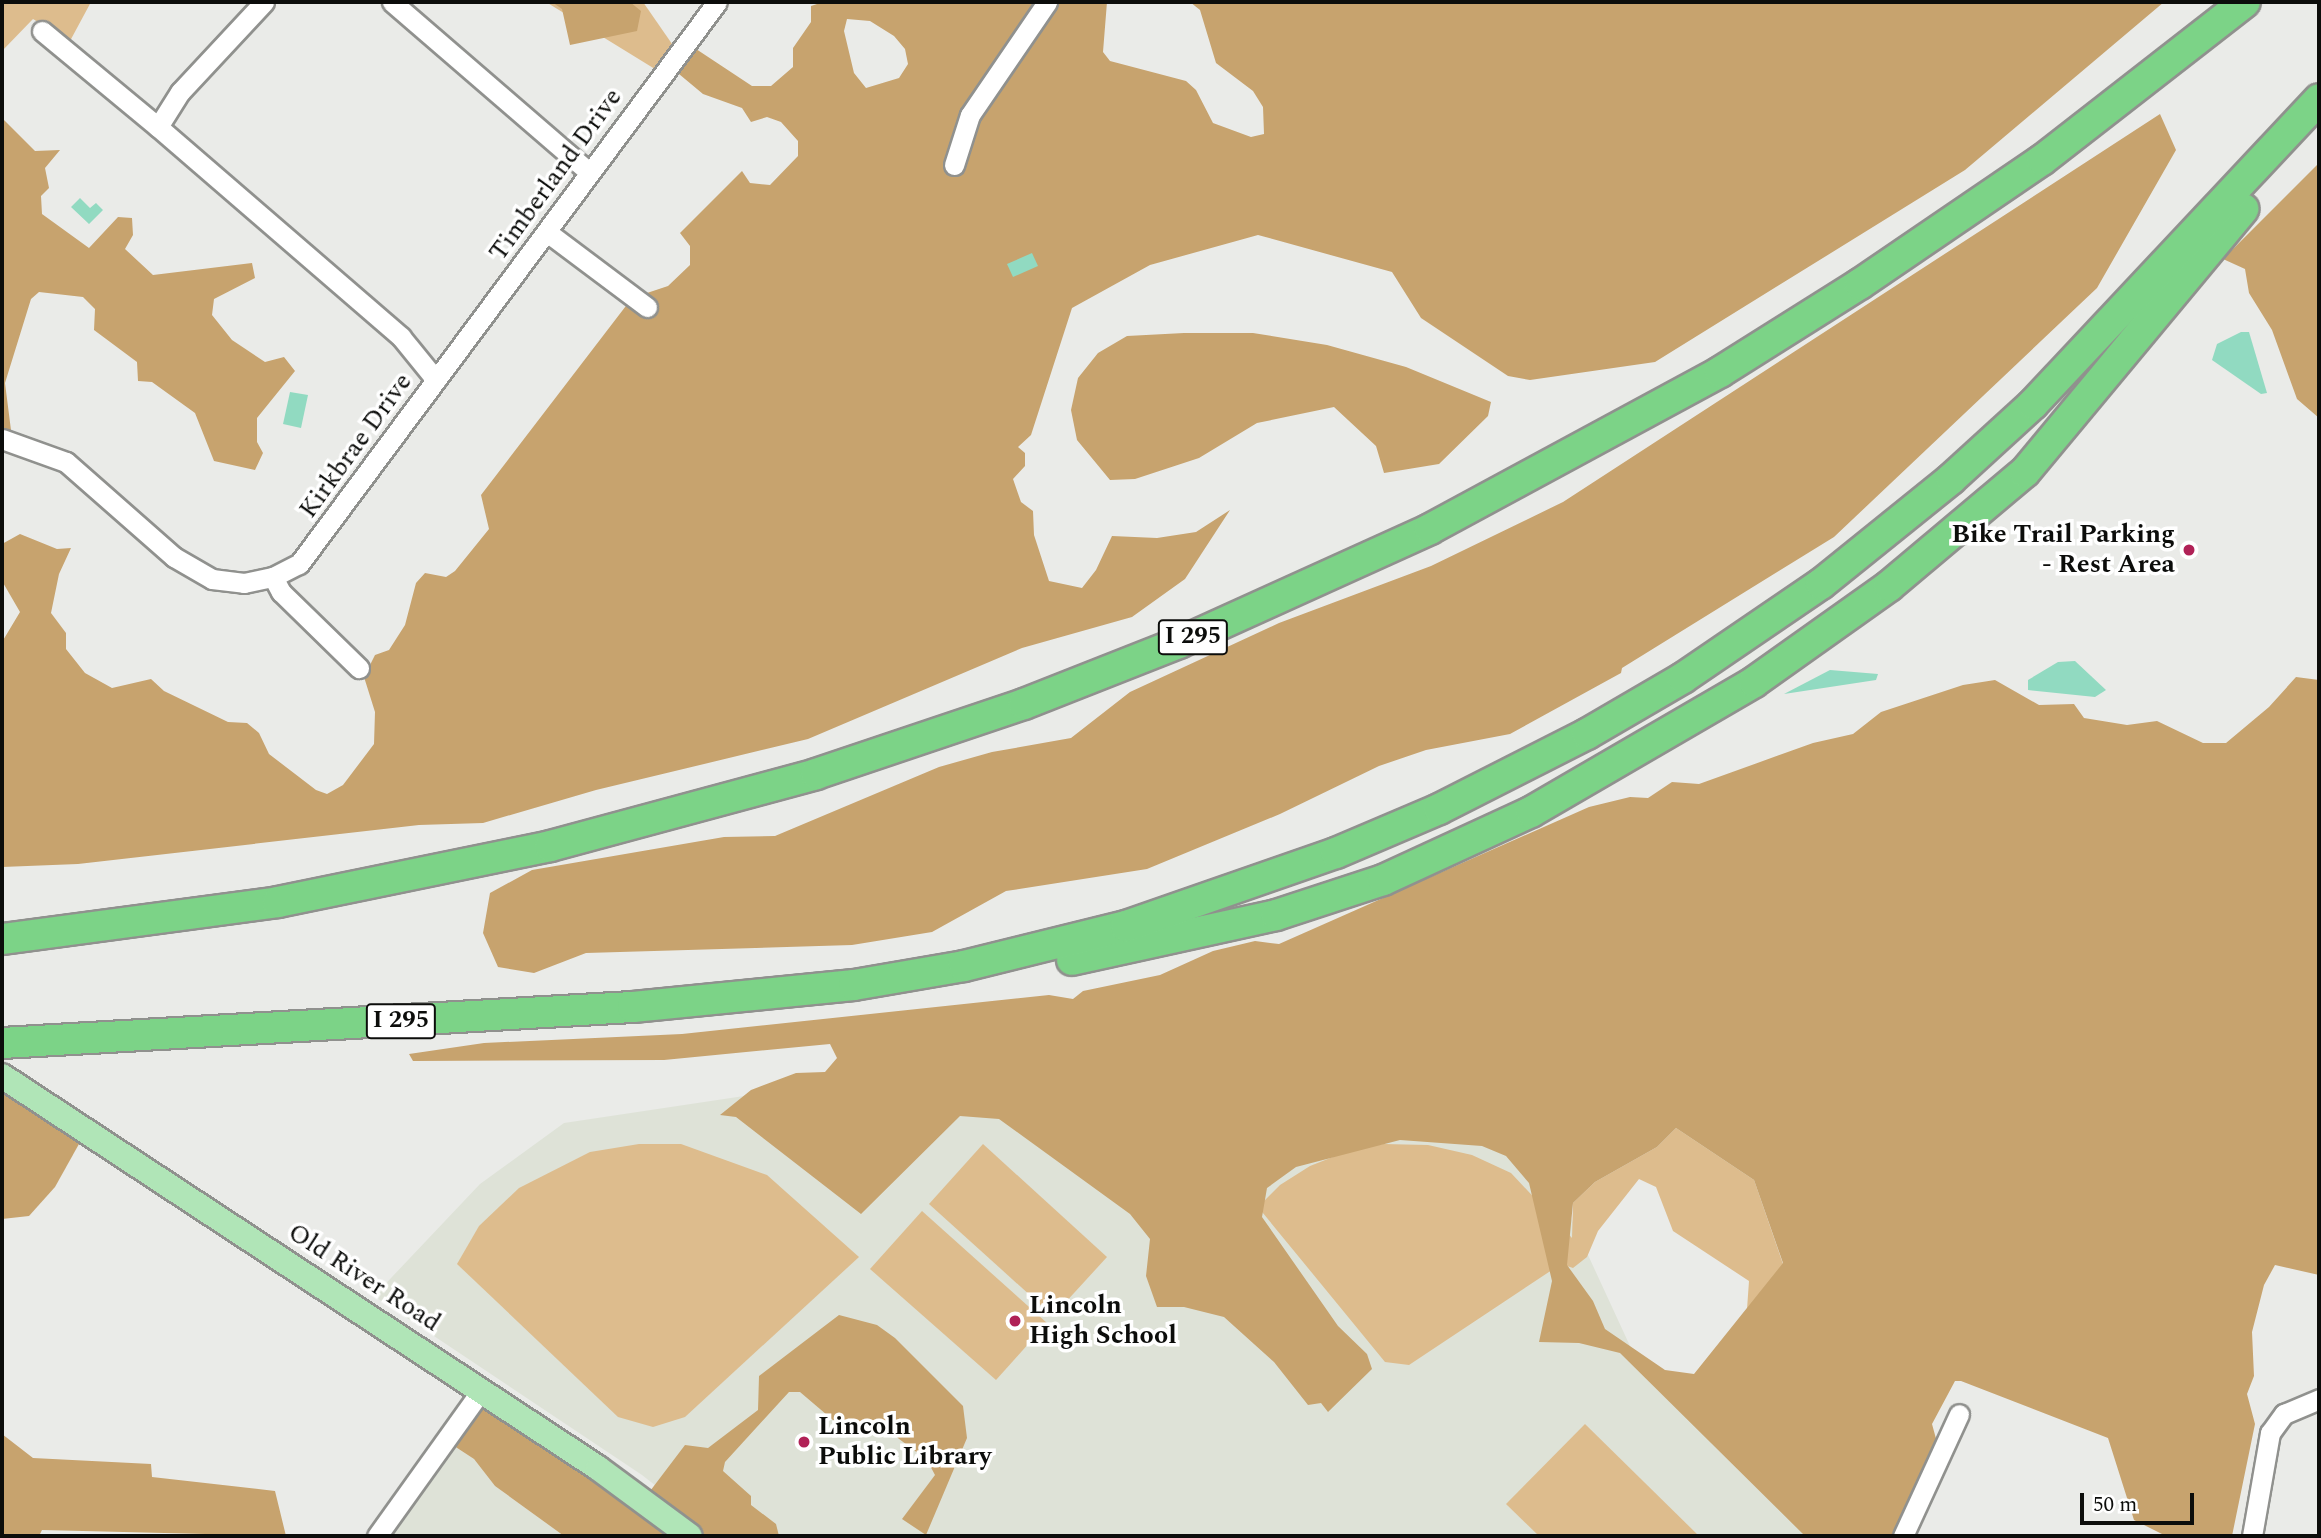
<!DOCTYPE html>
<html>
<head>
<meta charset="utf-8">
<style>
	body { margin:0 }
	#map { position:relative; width:2321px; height:1538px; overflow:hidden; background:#eaebe8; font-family:Spectral,serif }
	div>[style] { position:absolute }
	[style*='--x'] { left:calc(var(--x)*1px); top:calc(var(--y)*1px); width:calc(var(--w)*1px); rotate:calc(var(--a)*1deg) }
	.built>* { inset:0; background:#dee2d7 }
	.green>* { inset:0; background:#ddbc8d }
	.forest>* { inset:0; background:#c7a36e }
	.water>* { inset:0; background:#91dac1 }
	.roads { filter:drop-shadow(2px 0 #90918e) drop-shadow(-2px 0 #90918e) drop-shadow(0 2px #90918e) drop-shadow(0 -2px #90918e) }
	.minor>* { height:19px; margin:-9.5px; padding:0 9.5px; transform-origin:9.5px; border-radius:9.5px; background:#fff }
	.major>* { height:24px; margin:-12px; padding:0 12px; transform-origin:12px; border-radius:12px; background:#b0e5b7 }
	.highway>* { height:30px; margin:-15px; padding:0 15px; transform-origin:15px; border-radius:15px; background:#7cd387 }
	.dots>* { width:19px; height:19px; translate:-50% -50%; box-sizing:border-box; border:4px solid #fff; border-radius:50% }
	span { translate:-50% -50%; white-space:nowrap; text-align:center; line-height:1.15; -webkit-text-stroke:7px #fff; paint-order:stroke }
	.shield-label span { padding:2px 5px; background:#fff; border:2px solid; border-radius:5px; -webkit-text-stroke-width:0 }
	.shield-label { font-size:24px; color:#0c0d0b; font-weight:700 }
	.street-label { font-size:26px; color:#0c0d0b }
	.poi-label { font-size:26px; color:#0c0d0b; font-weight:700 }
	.right { translate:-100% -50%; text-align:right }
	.left { translate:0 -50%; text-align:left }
	.frame { position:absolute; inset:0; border:4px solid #0c0d0b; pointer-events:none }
	.scale { position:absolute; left:2080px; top:1493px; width:114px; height:32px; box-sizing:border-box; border:4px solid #0c0d0b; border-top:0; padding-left:9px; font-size:21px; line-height:24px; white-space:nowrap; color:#0c0d0b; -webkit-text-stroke:5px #fff; paint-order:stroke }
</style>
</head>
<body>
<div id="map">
	<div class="built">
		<div style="clip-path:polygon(777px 1091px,1292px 1155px,1429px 1124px,1519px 1158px,1570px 1216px,1630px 1346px,1805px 1536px,720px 1536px,642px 1475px,374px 1296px,480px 1184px,564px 1123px)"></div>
		<div style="clip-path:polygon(448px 1442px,474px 1459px,495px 1486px,564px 1536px,380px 1536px)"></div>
	</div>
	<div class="green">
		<div style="clip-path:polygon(2px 2px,91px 2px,70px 41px,33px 19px,2px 51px)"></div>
		<div style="clip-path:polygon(546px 2px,643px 2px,679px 54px,663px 74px)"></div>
		<div style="clip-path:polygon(1676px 1128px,1754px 1180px,1783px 1264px,1747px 1309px,1749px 1281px,1673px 1231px,1656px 1187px,1639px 1179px,1598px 1231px,1587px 1257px,1573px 1268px,1567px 1266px,1567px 1260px,1409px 1365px,1385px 1362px,1258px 1207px,1280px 1185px,1310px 1166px,1348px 1151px,1383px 1144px,1428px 1145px,1472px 1155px,1511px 1173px,1572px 1238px,1573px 1203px,1595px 1182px,1657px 1147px)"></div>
		<div style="clip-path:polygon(639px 1144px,681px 1144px,767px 1175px,859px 1257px,685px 1417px,653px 1427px,618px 1417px,457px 1264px,479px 1226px,519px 1188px,590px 1152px)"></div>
		<div style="clip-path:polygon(983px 1144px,1107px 1257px,1053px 1316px,929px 1204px)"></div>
		<div style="clip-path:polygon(922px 1211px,1047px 1323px,996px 1380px,870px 1269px)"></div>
		<div style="clip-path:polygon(1585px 1424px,1699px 1536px,1539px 1536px,1506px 1504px)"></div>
	</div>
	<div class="forest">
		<div style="clip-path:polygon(552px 2px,630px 2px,641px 11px,637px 31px,570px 45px,562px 9px)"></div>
		<div style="clip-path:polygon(evenodd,823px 2px,1107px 2px,1103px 52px,1110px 61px,1186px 81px,1196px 90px,1213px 123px,1251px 137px,1264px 134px,1263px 107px,1253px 91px,1216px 63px,1200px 10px,1190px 2px,2164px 2px,1965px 170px,1655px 362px,1530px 380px,1508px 376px,1421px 318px,1392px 272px,1258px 235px,1150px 265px,1072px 308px,1031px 435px,1018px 447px,1025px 453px,1025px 466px,1013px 479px,1021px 502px,1033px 511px,1034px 535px,1049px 581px,1082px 588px,1096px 570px,1112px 536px,1157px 538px,1196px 532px,1230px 510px,1185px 579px,1132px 617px,1022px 648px,808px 739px,596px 790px,483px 823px,419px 825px,78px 864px,2px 867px,2px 642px,20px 612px,2px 581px,2px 544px,20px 534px,57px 549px,71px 548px,59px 574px,51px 613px,66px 633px,66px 649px,85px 673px,112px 688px,151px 679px,164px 691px,228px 722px,247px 723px,259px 733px,269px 754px,316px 790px,327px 794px,343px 785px,374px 744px,375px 712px,364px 677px,375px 655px,389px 650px,405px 625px,416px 583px,425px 573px,446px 577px,455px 571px,489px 529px,481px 495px,632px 298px,668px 286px,690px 265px,690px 246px,680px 233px,742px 171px,750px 183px,770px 185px,798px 156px,798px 141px,781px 122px,767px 117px,751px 122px,742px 108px,703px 94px,673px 69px,690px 45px,752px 86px,771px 86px,793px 67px,793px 48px,811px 22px,811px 6px,823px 2px,847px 19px,870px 21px,894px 36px,905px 49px,908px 64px,899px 78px,866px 88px,854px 73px,844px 31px,847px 19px)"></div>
		<div style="clip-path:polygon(2160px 114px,2176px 150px,2097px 288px,1834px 537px,1622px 668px,1621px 673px,1510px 734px,1426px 750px,1379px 766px,1280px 814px,1147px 869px,1006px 891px,932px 932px,852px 945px,586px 953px,534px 973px,498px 967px,483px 933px,490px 893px,532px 870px,724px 837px,775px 836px,939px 767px,992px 752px,1071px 738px,1130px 692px,1279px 623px,1431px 566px,1563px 502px)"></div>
		<div style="clip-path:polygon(2px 118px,35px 151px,60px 150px,45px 168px,49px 188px,41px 196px,42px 214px,89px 248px,118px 217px,132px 218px,133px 235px,125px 249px,153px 275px,252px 263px,255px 278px,214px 299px,212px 315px,232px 340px,265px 362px,284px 357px,295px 371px,257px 418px,257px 442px,263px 453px,255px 470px,214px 461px,195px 413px,152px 382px,138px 381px,137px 362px,94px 330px,95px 309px,83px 297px,39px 292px,31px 299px,5px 383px,13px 446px,2px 443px)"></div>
		<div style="clip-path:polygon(2319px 163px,2319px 418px,2297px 399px,2272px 330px,2249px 293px,2245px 269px,2223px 259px)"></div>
		<div style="clip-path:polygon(1184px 333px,1253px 333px,1327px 345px,1406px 367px,1491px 402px,1488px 416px,1439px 464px,1384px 473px,1376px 446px,1334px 407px,1257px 423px,1199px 458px,1135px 479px,1110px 480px,1077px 440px,1071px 410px,1078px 378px,1098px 353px,1127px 336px)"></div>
		<div style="clip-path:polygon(evenodd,2296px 677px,2319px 680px,2319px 1275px,2275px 1265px,2264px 1285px,2252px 1332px,2254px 1376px,2247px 1394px,2255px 1424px,2232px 1536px,2166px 1536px,2134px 1520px,2108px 1438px,1961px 1381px,1955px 1381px,1932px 1424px,1941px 1457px,1902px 1536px,1805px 1536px,1620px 1353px,1579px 1343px,1539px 1342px,1552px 1281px,1529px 1183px,1506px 1156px,1482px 1146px,1400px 1140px,1296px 1167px,1267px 1188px,1262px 1217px,1338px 1326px,1367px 1354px,1372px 1369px,1328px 1412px,1321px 1403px,1308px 1405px,1274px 1362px,1224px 1317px,1184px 1307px,1157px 1307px,1146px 1276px,1150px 1239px,1130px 1214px,999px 1119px,960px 1116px,861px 1214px,736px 1117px,720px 1115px,751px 1090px,796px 1073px,825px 1072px,837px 1058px,830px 1044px,664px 1060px,413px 1061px,409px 1054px,484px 1043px,682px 1034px,1049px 995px,1073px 999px,1083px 991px,1160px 975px,1213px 951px,1255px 941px,1279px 944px,1589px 807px,1630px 797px,1648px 798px,1672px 782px,1699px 784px,1813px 743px,1853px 734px,1881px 712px,1963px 685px,1995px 680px,2039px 705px,2074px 704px,2084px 718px,2127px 725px,2157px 721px,2203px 743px,2226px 743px,2269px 707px,2296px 677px,1676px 1128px,1754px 1180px,1783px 1263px,1694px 1374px,1665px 1370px,1605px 1329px,1593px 1301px,1567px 1265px,1573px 1203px,1595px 1182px,1657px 1147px,1676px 1128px)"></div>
		<div style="clip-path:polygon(2px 1079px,84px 1135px,55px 1187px,29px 1216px,2px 1219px)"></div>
		<div style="clip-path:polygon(839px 1315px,877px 1325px,895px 1338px,963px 1406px,967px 1438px,926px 1535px,902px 1519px,935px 1475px,927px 1460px,874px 1420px,862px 1423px,855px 1419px,847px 1432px,800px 1392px,789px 1392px,725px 1462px,723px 1471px,751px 1496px,751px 1505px,776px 1524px,779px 1536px,564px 1536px,495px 1486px,474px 1459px,448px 1442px,477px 1395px,641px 1503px,685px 1445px,708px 1448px,758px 1410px,759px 1376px)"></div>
		<div style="clip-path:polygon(2px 1434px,33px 1458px,151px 1464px,152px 1477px,275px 1491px,286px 1536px,42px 1530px,39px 1536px,2px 1536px)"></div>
	</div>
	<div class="water">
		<div style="clip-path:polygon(80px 198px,90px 208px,96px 203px,103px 210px,89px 224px,71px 207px)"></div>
		<div style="clip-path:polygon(1032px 253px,1038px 266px,1013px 277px,1007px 264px)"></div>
		<div style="clip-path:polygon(2241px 332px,2249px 332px,2267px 393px,2261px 394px,2212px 360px,2217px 344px)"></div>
		<div style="clip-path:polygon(290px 392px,308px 395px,301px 428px,283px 424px)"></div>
		<div style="clip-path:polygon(2075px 661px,2106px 690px,2095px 697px,2028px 690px,2028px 680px,2058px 662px)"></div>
		<div style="clip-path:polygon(1830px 670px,1878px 674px,1876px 680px,1784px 694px)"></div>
	</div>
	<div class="roads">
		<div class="minor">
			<div style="--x:264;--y:2;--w:123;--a:133"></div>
			<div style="--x:180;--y:92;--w:41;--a:122.2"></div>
			<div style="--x:158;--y:127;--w:321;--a:40.8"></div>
			<div style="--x:401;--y:337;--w:55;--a:50.9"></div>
			<div style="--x:392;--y:2;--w:260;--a:40.8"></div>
			<div style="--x:42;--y:31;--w:151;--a:39.6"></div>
			<div style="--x:954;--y:165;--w:52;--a:-72.3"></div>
			<div style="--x:970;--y:115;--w:137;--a:-55.7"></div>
			<div style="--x:547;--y:232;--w:125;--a:36.9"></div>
			<div style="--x:2;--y:439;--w:68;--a:19.8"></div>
			<div style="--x:66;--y:462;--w:144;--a:41.3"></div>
			<div style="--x:174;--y:557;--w:44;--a:30.1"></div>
			<div style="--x:212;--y:579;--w:32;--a:7"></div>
			<div style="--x:244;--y:583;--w:30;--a:-12"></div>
			<div style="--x:273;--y:577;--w:29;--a:-27"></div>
			<div style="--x:299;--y:564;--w:700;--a:-53.36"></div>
			<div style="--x:273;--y:577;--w:17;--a:62"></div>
			<div style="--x:281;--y:592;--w:109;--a:44.3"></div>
			<div style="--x:377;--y:1536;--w:178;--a:-54.4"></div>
			<div style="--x:1903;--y:1536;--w:134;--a:-65.3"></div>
			<div style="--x:2252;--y:1536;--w:105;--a:-80.1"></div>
			<div style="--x:2270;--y:1433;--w:24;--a:-54"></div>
			<div style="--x:2284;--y:1414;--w:38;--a:-23"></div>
		</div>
		<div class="major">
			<div style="--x:2;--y:1076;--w:713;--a:33.33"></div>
			<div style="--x:598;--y:1468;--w:114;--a:36.5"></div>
		</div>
		<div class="highway">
			<div style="--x:2;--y:939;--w:278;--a:-7.6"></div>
			<div style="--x:278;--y:902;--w:278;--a:-11.6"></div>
			<div style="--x:550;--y:846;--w:276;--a:-15.1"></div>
			<div style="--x:816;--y:774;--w:219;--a:-18.6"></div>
			<div style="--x:1024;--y:704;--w:167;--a:-21.5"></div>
			<div style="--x:1179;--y:643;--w:276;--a:-24.4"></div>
			<div style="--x:1430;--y:529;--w:330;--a:-28.4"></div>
			<div style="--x:1720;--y:372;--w:165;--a:-32.2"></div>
			<div style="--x:1860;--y:284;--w:220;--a:-34.3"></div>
			<div style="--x:2042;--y:160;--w:257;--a:-37.9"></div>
			<div style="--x:1072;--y:960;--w:209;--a:-12.4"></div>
			<div style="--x:1276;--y:915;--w:113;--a:-18.1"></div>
			<div style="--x:1383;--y:880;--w:163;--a:-24.7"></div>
			<div style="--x:1531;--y:812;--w:258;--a:-30.2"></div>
			<div style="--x:1754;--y:682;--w:166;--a:-35.4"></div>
			<div style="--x:1889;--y:586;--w:177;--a:-40"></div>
			<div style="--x:2025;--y:472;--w:342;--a:-50.3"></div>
			<div style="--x:2;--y:1043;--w:632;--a:-3.27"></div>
			<div style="--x:633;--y:1007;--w:222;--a:-5.7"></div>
			<div style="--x:854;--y:985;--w:112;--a:-9.8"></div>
			<div style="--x:964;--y:966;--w:167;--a:-13.9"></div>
			<div style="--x:1126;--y:926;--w:222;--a:-19.2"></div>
			<div style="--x:1336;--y:853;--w:112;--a:-23.1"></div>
			<div style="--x:1439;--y:809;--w:166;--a:-26.9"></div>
			<div style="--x:1587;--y:734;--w:111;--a:-30.3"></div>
			<div style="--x:1683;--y:678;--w:167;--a:-34.3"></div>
			<div style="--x:1821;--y:584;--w:167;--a:-38.9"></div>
			<div style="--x:1951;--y:479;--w:111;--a:-42.4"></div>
			<div style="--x:2033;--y:404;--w:418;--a:-46.8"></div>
		</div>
	</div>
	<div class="dots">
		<div style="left:2189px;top:550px;background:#b02156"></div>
		<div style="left:1015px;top:1321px;background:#b02156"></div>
		<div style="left:804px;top:1442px;background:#b02156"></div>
	</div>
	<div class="shield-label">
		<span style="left:1193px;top:637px">I 295</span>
		<span style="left:401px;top:1021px">I 295</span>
	</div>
	<div class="street-label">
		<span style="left:556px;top:175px;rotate:-54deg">Timberland Drive</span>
		<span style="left:356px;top:446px;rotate:-54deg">Kirkbrae Drive</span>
		<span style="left:364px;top:1278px;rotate:33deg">Old River Road</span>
	</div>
	<div class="poi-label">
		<span class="right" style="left:2175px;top:550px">Bike Trail Parking<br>- Rest Area</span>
		<span class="left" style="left:1029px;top:1321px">Lincoln<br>High School</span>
		<span class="left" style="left:818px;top:1442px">Lincoln<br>Public Library</span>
	</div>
	<div class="frame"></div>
	<div class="scale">50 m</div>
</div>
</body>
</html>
